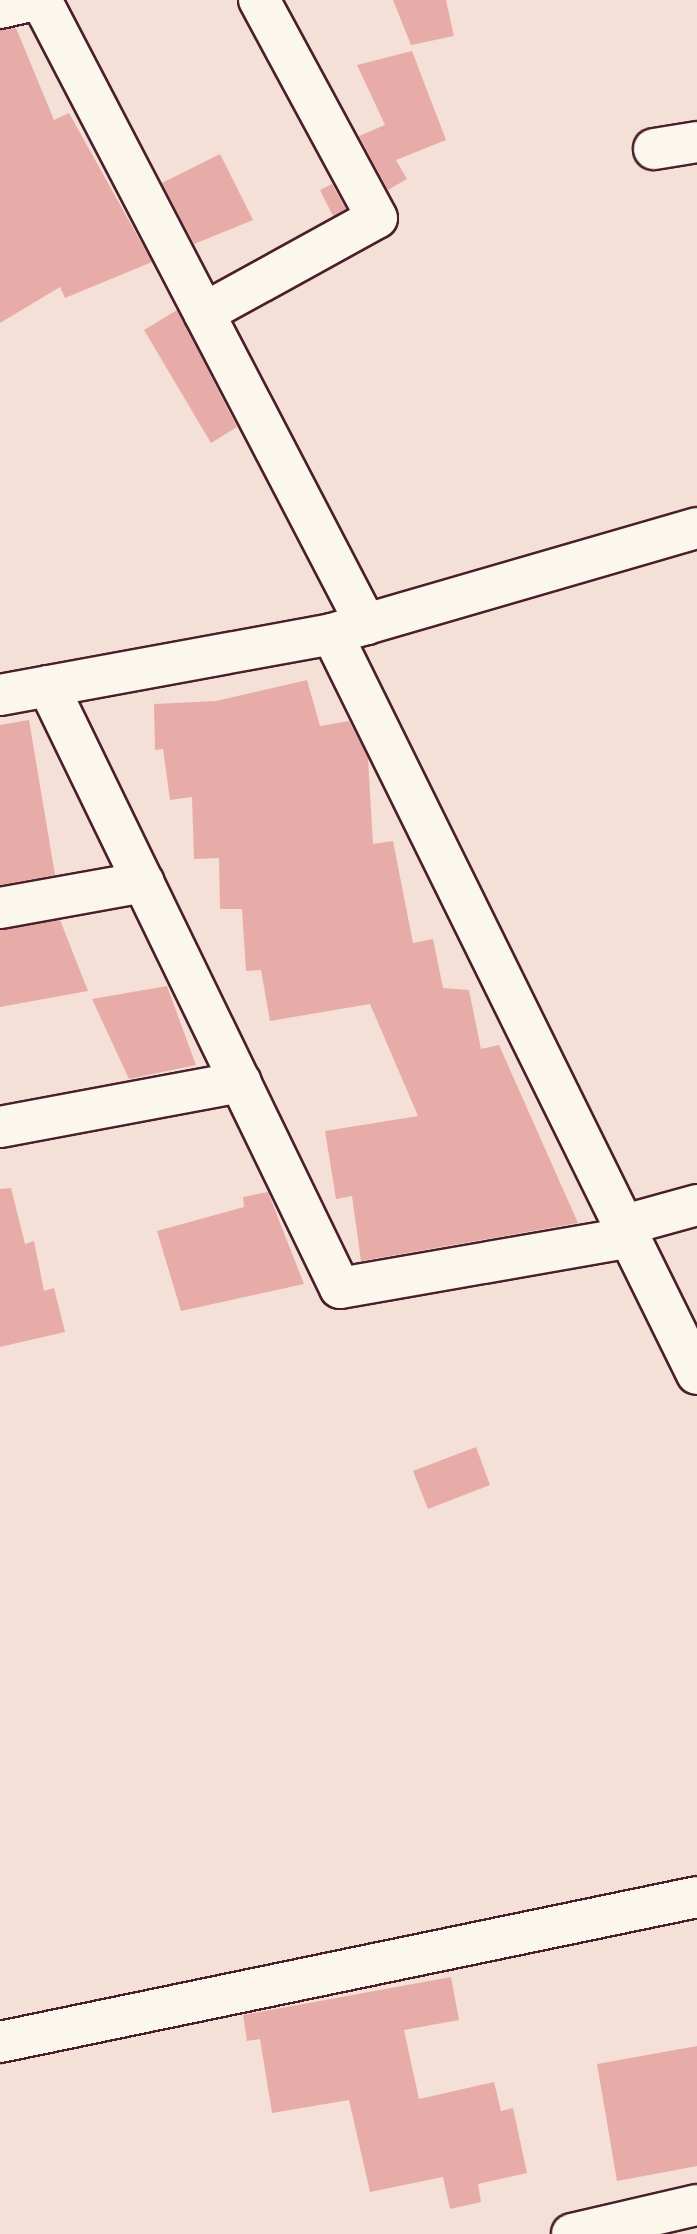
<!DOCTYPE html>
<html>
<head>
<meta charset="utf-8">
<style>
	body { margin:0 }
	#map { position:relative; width:697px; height:2234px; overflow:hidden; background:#f5e0d7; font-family:"Gochi Hand",sans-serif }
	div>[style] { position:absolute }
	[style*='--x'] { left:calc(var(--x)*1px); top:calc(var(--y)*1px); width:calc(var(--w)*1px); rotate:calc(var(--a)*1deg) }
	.building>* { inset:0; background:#e7aca7 }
	.roads { filter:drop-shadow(2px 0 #4a1f2b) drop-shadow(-2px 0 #4a1f2b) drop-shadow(0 2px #4a1f2b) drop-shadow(0 -2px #4a1f2b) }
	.street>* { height:40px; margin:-20px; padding:0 20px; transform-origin:20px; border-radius:20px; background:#fbf7ec }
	span { translate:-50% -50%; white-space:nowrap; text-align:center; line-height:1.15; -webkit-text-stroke:8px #fbf7ec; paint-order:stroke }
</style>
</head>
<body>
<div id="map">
	<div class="building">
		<div style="clip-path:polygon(393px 0,446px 0,454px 36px,411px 45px)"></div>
		<div style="clip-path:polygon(16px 28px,54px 120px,69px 113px,152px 262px,65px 298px,60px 287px,0 323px,0 30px)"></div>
		<div style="clip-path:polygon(412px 51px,446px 140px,396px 160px,407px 179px,388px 190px,359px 136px,385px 125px,357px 65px)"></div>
		<div style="clip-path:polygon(220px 154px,253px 220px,194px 244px,162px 183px)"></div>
		<div style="clip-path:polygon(332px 184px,346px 209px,333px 216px,320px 190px)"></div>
		<div style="clip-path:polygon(177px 310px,237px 427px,211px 443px,144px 330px)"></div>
		<div style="clip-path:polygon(307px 680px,320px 726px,349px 721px,368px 758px,373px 844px,393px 841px,413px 943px,433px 939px,443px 988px,469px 990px,481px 1049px,499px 1045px,578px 1223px,361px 1261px,352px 1196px,336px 1199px,325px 1131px,418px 1116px,370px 1004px,270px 1021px,261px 970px,246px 971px,242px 909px,220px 909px,219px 858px,194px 859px,192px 797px,170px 800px,163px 749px,155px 750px,154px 704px,216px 701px)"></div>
		<div style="clip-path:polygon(29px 720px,55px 875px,0 885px,0 725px)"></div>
		<div style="clip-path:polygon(60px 920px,88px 991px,0 1007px,0 930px)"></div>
		<div style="clip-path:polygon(167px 986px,196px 1065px,129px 1079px,92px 999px)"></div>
		<div style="clip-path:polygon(11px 1188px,25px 1244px,34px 1241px,44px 1291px,54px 1288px,65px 1332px,0 1347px,0 1189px)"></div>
		<div style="clip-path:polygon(268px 1192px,304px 1284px,181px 1311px,157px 1231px,244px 1207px,243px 1197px)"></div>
		<div style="clip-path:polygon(476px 1447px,490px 1485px,428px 1509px,413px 1471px)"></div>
		<div style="clip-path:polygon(451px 1977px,459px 2020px,404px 2030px,419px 2099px,494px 2082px,501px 2111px,513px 2108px,527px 2173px,478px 2184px,481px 2202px,450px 2209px,443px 2177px,370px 2192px,349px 2100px,272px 2113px,260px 2039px,247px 2041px,243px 2015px)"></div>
		<div style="clip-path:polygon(697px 2046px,697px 2166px,617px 2181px,597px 2064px)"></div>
	</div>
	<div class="roads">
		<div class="street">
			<div style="--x:41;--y:0;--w:704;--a:62.49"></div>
			<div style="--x:0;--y:8;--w:35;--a:-13"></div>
			<div style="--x:654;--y:149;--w:44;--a:-9.2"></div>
			<div style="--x:204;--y:313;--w:197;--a:-28.8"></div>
			<div style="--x:377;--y:218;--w:248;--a:-118.4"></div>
			<div style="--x:332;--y:634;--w:825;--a:63.75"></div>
			<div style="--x:48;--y:686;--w:669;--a:64.12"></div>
			<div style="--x:340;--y:1288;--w:290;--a:-9.9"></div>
			<div style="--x:0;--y:695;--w:338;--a:-10.4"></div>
			<div style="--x:332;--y:634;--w:380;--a:-16.2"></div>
			<div style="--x:0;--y:908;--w:146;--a:-10.2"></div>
			<div style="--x:0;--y:1127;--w:245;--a:-10.6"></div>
			<div style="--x:621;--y:1226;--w:79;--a:-15.4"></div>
			<div style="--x:0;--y:2042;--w:712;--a:-11.75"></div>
			<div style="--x:572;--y:2234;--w:128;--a:-13.1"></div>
		</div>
	</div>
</div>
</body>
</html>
